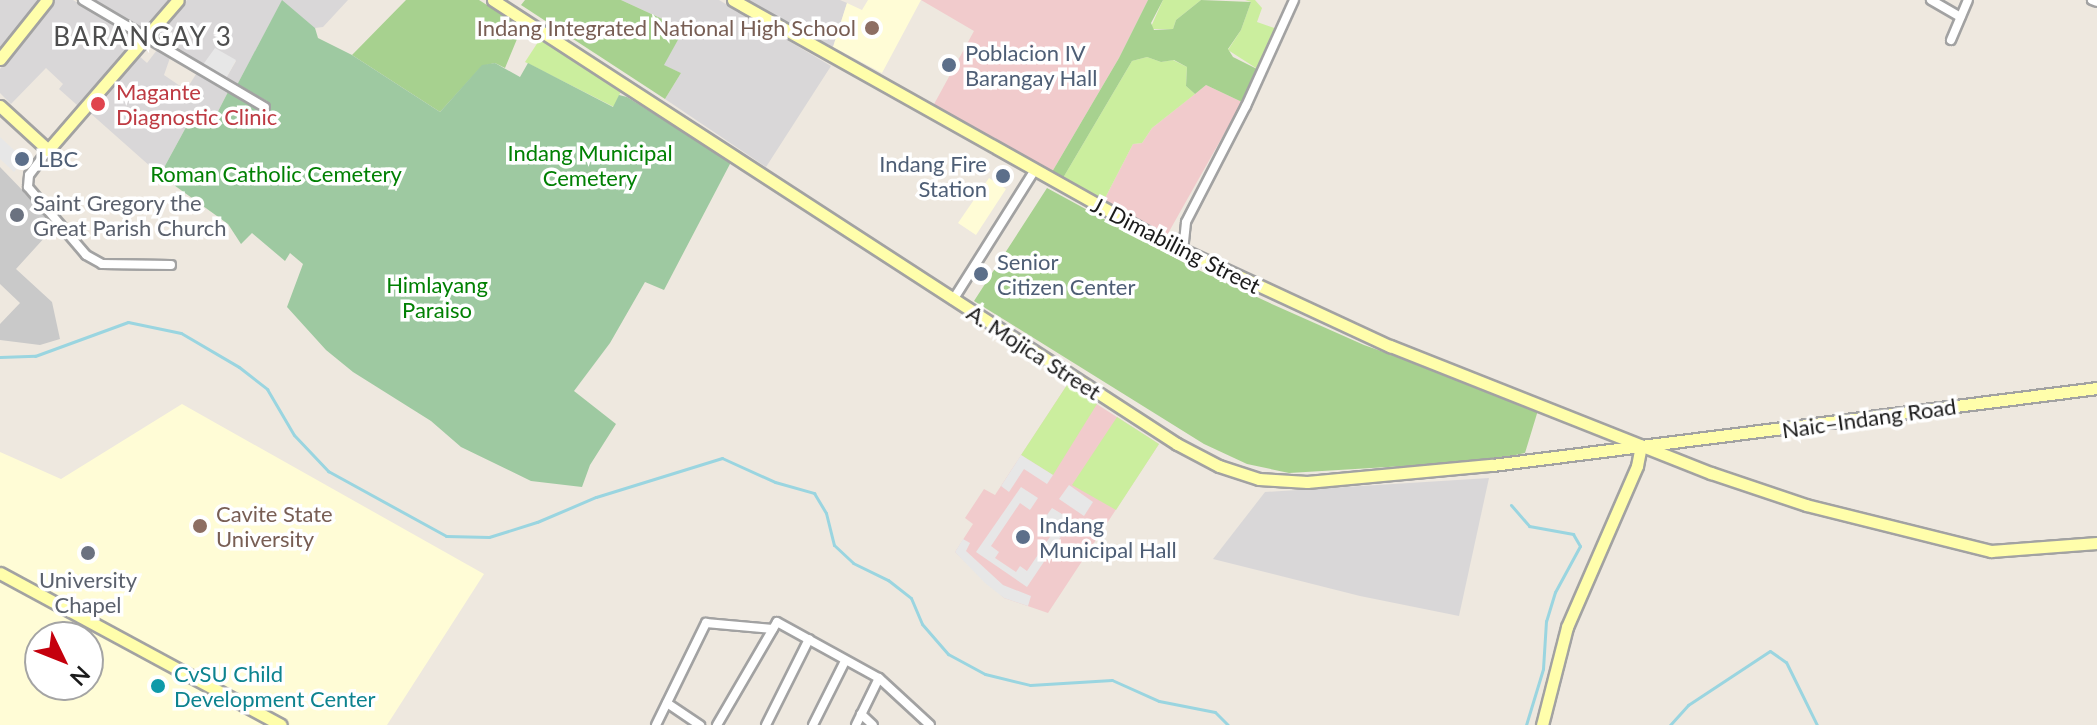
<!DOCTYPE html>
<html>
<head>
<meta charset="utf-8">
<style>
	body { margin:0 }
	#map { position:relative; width:2097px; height:725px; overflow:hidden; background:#eee8df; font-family:Lato,sans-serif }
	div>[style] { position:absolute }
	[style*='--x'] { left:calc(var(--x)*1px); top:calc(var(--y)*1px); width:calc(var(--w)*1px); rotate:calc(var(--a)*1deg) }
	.residential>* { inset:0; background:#d9d7d8 }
	.commercial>* { inset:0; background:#f1cbcc }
	.education>* { inset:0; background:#fffcd6 }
	.religious>* { inset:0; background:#c9c9c9 }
	.grass>* { inset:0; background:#cbee9e }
	.forest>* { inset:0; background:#a7d18f }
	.cemetery>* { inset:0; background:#9ec9a1 }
	.parking>* { inset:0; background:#e7e7e7 }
	.stream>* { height:3px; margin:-1.5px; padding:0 1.5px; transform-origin:1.5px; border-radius:1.5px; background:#9ad5e0 }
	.roads { filter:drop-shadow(2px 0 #a2a2a2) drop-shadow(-2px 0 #a2a2a2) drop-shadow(0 2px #a2a2a2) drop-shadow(0 -2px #a2a2a2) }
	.street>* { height:8px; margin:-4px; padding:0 4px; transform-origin:4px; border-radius:4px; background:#fff }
	.secondary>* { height:11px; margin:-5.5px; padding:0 5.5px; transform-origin:5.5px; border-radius:5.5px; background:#fffeab }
	.dots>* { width:22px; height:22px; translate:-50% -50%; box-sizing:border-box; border:4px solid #fff; border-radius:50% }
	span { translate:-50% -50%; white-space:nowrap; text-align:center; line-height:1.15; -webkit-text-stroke:7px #fff; paint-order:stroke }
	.education-label { font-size:22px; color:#785e54 }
	.right { translate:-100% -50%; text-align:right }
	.left { translate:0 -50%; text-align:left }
	.service-label { font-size:22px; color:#4e5e75 }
	.health-label { font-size:22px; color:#be3a42 }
	.park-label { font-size:22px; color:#018003 }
	.worship-label { font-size:22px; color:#5b616d }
	.street-label { font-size:22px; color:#1b1b1b }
	.culture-label { font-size:22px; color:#0d838f }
	.quarter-label { font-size:26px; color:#4e4e4e; letter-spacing:2px }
	.north { position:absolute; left:24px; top:621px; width:80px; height:80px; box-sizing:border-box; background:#fff; border:2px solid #a4a4a4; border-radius:50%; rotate:133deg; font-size:22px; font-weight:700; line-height:32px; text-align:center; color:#1b1b1b }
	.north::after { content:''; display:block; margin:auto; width:28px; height:36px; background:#c5000d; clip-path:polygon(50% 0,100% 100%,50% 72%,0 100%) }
</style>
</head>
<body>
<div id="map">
	<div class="residential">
		<div style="clip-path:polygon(0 0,39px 0,0 48px)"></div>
		<div style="clip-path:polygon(53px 0,73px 0,137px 38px,77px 105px,59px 89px,63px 84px,46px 68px,11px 104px,0 93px,0 69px)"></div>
		<div style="clip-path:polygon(91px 0,169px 0,143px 29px)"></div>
		<div style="clip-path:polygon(187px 0,348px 0,323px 27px,315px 28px,282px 1px,237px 85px,225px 80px,236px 61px,202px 66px,155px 37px)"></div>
		<div style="clip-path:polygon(621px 0,719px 0,831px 66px,766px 167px,665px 99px,681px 73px,663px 65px,684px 29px)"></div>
		<div style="clip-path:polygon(745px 0,840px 0,847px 3px,833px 47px)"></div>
		<div style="clip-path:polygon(160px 46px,171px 55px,164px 75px,186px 90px,198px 71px,228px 92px,210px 127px,191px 118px,160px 175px,89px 112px,138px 55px,147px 63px)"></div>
		<div style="clip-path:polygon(1489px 478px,1459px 616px,1360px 596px,1213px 559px,1265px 492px)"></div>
	</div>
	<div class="commercial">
		<div style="clip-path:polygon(921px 0,1148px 0,1119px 58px,1052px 172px,933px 106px,974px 31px)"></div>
		<div style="clip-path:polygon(1206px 85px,1242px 102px,1166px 237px,1103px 202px,1133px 144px,1142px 143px,1152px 128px)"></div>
		<div style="clip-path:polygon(1067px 385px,1159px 444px,1048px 613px,1004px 598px,955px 552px,973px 524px,965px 518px,984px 489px,995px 495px)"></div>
	</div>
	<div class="education">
		<div style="clip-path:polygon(868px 0,921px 0,882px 73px,833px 47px,847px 3px,862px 10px)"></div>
		<div style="clip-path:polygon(989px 178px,1006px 189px,976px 235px,958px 223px)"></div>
		<div style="clip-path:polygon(evenodd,182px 404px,484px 574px,387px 725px,0 725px,0 452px,61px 479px,182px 404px,40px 637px,88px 637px,88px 685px,40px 685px,40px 637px)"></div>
	</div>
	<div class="religious">
		<div style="clip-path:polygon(0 167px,56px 225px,16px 269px,52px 302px,60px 339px,40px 345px,0 340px,0 324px,20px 303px,0 284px)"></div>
	</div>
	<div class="grass">
		<div style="clip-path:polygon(1163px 0,1201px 0,1176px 20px,1173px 29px,1150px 29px)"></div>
		<div style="clip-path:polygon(1245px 0,1255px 0,1262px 8px,1257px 22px,1277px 29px,1259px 70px,1228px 50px,1241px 30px,1251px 2px)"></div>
		<div style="clip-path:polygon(540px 39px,622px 89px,614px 107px,525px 62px)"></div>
		<div style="clip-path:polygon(1147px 57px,1161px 62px,1173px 60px,1187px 67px,1186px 86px,1195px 94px,1152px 128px,1142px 143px,1133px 144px,1103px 202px,1063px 178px,1132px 61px)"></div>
		<div style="clip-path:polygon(1067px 385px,1097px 404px,1053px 475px,1021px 455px)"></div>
		<div style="clip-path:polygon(1117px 417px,1159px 444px,1116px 510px,1072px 485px)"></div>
	</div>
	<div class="forest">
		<div style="clip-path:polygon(406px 0,479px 0,522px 27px,505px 68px,495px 63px,482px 66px,440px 112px,352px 55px)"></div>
		<div style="clip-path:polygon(525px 0,621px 0,684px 29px,664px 65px,681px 73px,665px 99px,521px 5px)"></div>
		<div style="clip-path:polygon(1148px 0,1163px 0,1151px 23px,1154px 30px,1173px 29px,1176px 20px,1201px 0,1251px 2px,1241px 30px,1228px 49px,1233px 57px,1259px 70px,1242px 102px,1206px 85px,1195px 94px,1186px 86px,1187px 67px,1174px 60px,1161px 62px,1147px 57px,1132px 61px,1063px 178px,1052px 172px,1119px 58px)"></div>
		<div style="clip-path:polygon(1047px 188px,1192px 267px,1274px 305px,1364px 345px,1539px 407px,1525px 453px,1487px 461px,1289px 473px,1247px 464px,1204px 444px,974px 301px)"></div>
	</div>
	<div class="cemetery">
		<div style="clip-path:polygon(282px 0,315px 28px,318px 38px,352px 55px,440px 112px,482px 65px,495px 63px,520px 77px,528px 63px,613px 107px,619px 95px,627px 97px,731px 162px,664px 290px,645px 282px,610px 343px,574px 391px,616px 424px,590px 465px,582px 487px,531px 481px,461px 447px,431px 421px,353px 372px,326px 350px,287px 307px,303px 264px,290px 253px,285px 261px,252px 233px,241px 244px,228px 224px,160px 175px,191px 118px,210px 127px,228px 92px,264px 110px,267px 101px,237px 85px)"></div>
	</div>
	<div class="parking">
		<div style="clip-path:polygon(215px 48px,236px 60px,225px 80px,202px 66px)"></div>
		<div style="clip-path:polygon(0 137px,25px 160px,14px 172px,0 159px)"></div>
		<div style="clip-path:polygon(1021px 455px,1053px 475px,1047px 484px,1024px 469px,1009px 492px,1001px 486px)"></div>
		<div style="clip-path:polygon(1069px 485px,1093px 502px,1084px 516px,1059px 499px)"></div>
		<div style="clip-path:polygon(1021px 487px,1038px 498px,1030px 510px,1020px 503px,991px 546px,999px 552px,995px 558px,1016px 572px,1020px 566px,1027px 571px,1056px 528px,1044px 519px,1052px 508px,1072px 520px,1027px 587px,976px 552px)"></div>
		<div style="clip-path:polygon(963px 539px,970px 543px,966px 551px,1003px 585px,1031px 596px,1028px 606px,1004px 598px,985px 583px,955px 552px)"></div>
	</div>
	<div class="stream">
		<div style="--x:0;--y:357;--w:35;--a:-2"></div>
		<div style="--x:35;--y:356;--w:99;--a:-20.1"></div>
		<div style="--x:128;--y:322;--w:54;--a:11.7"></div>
		<div style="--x:181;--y:333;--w:67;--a:30.4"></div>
		<div style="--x:239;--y:367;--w:36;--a:38"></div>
		<div style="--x:267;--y:389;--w:53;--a:59.6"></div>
		<div style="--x:294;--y:435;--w:50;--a:46.6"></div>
		<div style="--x:328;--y:471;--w:135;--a:28.8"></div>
		<div style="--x:446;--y:536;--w:43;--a:1.3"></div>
		<div style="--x:489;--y:537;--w:50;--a:-17.4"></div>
		<div style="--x:537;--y:522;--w:64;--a:-23"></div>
		<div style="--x:596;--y:497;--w:132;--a:-17.2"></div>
		<div style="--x:722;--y:458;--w:58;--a:24.4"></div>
		<div style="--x:775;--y:482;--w:41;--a:15.8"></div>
		<div style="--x:814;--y:493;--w:23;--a:59"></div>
		<div style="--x:826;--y:513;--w:33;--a:76"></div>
		<div style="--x:834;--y:545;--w:26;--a:43"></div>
		<div style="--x:853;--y:563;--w:39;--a:26"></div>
		<div style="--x:888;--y:580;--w:29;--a:38"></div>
		<div style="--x:911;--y:598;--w:28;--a:67"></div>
		<div style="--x:922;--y:624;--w:40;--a:49"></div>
		<div style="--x:948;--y:654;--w:42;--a:28.4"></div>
		<div style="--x:985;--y:674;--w:46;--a:13.7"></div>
		<div style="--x:1030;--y:685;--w:82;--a:-3.5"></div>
		<div style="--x:1112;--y:680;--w:51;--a:24.1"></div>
		<div style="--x:1159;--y:701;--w:57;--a:11.1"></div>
		<div style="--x:1215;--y:712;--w:18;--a:45"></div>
		<div style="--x:1511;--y:505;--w:28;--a:49"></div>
		<div style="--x:1529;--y:526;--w:45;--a:10.3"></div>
		<div style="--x:1573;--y:534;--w:14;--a:60"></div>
		<div style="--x:1580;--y:546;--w:52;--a:118.5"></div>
		<div style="--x:1555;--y:592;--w:30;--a:107"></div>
		<div style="--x:1546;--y:621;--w:48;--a:93.6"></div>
		<div style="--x:1543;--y:669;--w:59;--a:106.9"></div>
		<div style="--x:1670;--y:725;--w:27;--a:-48"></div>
		<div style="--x:1688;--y:705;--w:98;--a:-33.4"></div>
		<div style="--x:1770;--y:651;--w:19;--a:35"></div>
		<div style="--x:1786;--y:662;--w:70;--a:63.8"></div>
	</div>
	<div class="roads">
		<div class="street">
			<div style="--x:83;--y:0;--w:211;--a:30.5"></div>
			<div style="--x:1931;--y:0;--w:34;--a:30"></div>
			<div style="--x:2092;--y:0;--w:5;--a:22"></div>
			<div style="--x:1951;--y:40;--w:43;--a:-67"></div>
			<div style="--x:48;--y:150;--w:31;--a:127"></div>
			<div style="--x:29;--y:175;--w:12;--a:95"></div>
			<div style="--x:28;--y:187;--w:89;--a:49.5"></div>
			<div style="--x:86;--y:255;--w:18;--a:29"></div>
			<div style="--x:102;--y:264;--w:69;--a:0.8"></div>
			<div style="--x:1183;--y:251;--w:29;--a:-84"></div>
			<div style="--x:1186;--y:222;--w:131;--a:-62.7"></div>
			<div style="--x:1246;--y:106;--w:116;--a:-65.6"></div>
			<div style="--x:953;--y:300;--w:154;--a:-57.8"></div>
			<div style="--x:667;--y:703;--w:40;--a:34"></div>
			<div style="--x:861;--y:714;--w:16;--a:43"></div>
			<div style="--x:656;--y:725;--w:114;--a:-63.9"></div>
			<div style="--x:706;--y:623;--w:67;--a:5.1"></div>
			<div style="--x:717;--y:725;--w:119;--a:-59.8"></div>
			<div style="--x:777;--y:622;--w:116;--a:28.8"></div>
			<div style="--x:879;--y:678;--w:69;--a:42.7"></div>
			<div style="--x:766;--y:725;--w:96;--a:-63.4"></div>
			<div style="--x:813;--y:725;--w:72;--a:-63.4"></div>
			<div style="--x:856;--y:725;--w:52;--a:-63.9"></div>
		</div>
		<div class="secondary">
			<div style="--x:493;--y:0;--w:815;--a:32.99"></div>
			<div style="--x:1177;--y:444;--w:47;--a:27.6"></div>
			<div style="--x:1219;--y:466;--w:42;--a:18"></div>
			<div style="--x:1259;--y:479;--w:48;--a:3.6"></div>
			<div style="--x:1307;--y:482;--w:186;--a:-5.3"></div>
			<div style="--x:1492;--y:465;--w:610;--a:-7.25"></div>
			<div style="--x:733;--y:0;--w:488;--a:29.3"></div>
			<div style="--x:1159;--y:239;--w:255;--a:24.9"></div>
			<div style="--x:1390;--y:346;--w:345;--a:21.6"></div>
			<div style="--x:1711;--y:473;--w:100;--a:18.6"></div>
			<div style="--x:1806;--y:505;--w:191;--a:14"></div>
			<div style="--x:1991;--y:551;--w:106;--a:-4.3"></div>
			<div style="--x:0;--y:59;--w:75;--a:-51.5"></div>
			<div style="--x:0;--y:106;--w:65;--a:42.5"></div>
			<div style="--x:48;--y:150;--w:198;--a:-49.1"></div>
			<div style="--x:0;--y:573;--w:319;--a:28.4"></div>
			<div style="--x:1542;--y:725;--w:101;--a:-75.7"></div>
			<div style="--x:1567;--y:627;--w:176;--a:-66.5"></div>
			<div style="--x:1637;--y:466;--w:21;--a:-79"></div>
		</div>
	</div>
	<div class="dots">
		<div style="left:872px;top:28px;background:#8d6e63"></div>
		<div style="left:949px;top:65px;background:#5c6f8a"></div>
		<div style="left:98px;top:104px;background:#e0444e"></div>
		<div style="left:22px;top:159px;background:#5c6f8a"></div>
		<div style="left:1003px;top:176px;background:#5c6f8a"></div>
		<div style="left:17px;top:215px;background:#6b7280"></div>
		<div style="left:981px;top:274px;background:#5c6f8a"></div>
		<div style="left:200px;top:526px;background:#8d6e63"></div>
		<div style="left:1023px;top:537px;background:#5c6f8a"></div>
		<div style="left:88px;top:553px;background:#6b7280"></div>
		<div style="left:158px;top:686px;background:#0f9aa8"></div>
	</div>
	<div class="education-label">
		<span class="right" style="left:856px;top:28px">Indang Integrated National High School</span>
		<span class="left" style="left:216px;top:526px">Cavite State<br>University</span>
	</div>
	<div class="service-label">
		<span class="left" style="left:965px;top:65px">Poblacion IV<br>Barangay Hall</span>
		<span class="left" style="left:38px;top:159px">LBC</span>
		<span class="right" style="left:987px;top:176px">Indang Fire<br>Station</span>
		<span class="left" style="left:997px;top:274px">Senior<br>Citizen Center</span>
		<span class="left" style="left:1039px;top:537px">Indang<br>Municipal Hall</span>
	</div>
	<div class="health-label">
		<span class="left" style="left:116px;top:104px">Magante<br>Diagnostic Clinic</span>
	</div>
	<div class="park-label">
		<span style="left:590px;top:165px">Indang Municipal<br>Cemetery</span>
		<span style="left:276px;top:174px">Roman Catholic Cemetery</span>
		<span style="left:437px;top:297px">Himlayang<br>Paraiso</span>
	</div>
	<div class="worship-label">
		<span class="left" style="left:33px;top:215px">Saint Gregory the<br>Great Parish Church</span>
		<span style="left:88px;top:592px">University<br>Chapel</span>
	</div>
	<div class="street-label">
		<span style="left:1176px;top:245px;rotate:27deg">J. Dimabiling Street</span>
		<span style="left:1034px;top:352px;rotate:33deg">A. Mojica Street</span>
		<span style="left:1869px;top:418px;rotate:-8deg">Naic–Indang Road</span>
	</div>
	<div class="culture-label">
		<span class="left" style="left:174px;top:686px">CvSU Child<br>Development Center</span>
	</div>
	<div class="quarter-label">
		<span style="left:143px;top:37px">BARANGAY 3</span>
	</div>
	<div class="north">N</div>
</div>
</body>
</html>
